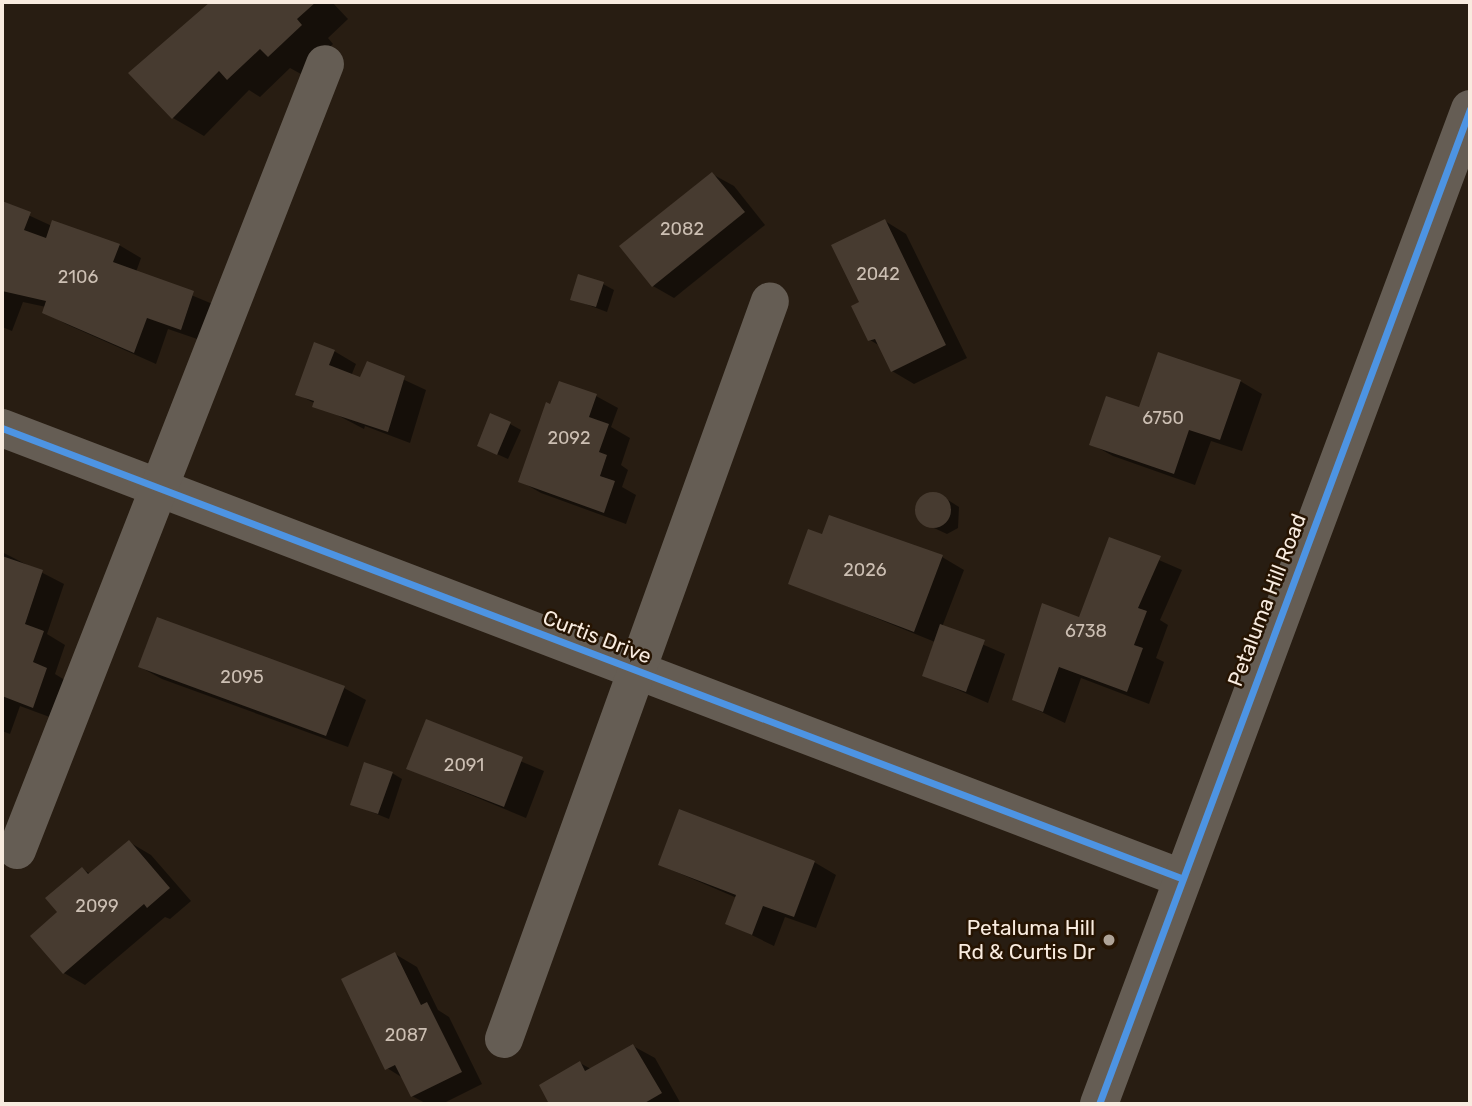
<!DOCTYPE html>
<html>
<head>
<meta charset="utf-8">
<style>
	body { margin:0 }
	#map { position:relative; width:1472px; height:1106px; overflow:hidden; background:#281d12; font-family:Rubik,sans-serif }
	div>[style] { position:absolute }
	[style*='--x'] { left:calc(var(--x)*1px); top:calc(var(--y)*1px); width:calc(var(--w)*1px); rotate:calc(var(--a)*1deg) }
	.shadow>* { inset:0; background:#0007 }
	.building>* { inset:0; background:#473b30 }
	.round { border-radius:50% }
	.minor>* { height:38px; margin:-19px; padding:0 19px; transform-origin:19px; border-radius:19px; background:#655d54 }
	.secondary>* { height:38px; margin:-19px; padding:0 19px; transform-origin:19px; border-radius:19px; background:#655d54 }
	.cycleway>* { height:7px; margin:-3.5px; padding:0 3.5px; transform-origin:3.5px; border-radius:3.5px; background:#4d94e3 }
	.dots>* { width:19px; height:19px; translate:-50% -50%; box-sizing:border-box; border:4px solid #261402; border-radius:50% }
	span { translate:-50% -50%; white-space:nowrap; text-align:center; line-height:1.15; -webkit-text-stroke:5px #261402; paint-order:stroke }
	.number-label { font-size:18px; color:#ccbfb3 }
	.number-label span { -webkit-text-stroke-width:0 }
	.street-label { font-size:21px; color:#f8ebdf }
	.poi-label { font-size:21px; color:#f8ebdf }
	.right { translate:-100% -50%; text-align:right }
	.frame { position:absolute; inset:0; border:4px solid #f8ebdf; pointer-events:none }
</style>
</head>
<body>
<div id="map">
	<div class="shadow">
		<div style="clip-path:polygon(212px 2px,332px 2px,348px 19px,328px 38px,333px 44px,301px 74px,290px 68px,260px 97px,249px 90px,204px 136px,173px 118px,130px 73px)"></div>
		<div style="clip-path:polygon(712px 174px,734px 186px,765px 225px,674px 298px,653px 286px)"></div>
		<div style="clip-path:polygon(2px 203px,52px 226px,119px 245px,141px 258px,136px 272px,215px 305px,203px 341px,168px 329px,156px 364px,66px 324px,44px 312px,46px 307px,23px 302px,12px 331px,2px 327px)"></div>
		<div style="clip-path:polygon(885px 221px,906px 234px,967px 358px,914px 384px,892px 371px,880px 346px,870px 340px,861px 303px)"></div>
		<div style="clip-path:polygon(603px 284px,614px 290px,607px 312px,572px 299px)"></div>
		<div style="clip-path:polygon(334px 351px,356px 364px,351px 376px,361px 380px,368px 363px,426px 390px,410px 443px,365px 426px,364px 429px,297px 394px)"></div>
		<div style="clip-path:polygon(1240px 381px,1262px 394px,1242px 451px,1211px 441px,1195px 485px,1113px 456px,1091px 444px,1140px 409px)"></div>
		<div style="clip-path:polygon(596px 396px,618px 408px,611px 427px,630px 438px,621px 465px,628px 470px,622px 487px,636px 495px,626px 524px,541px 493px,520px 481px)"></div>
		<div style="clip-path:polygon(510px 424px,521px 430px,508px 459px,479px 446px)"></div>
		<div style="clip-path:polygon(940px 495px,959px 507px,958px 528px,947px 534px,921px 522px,917px 509px,920px 500px)"></div>
		<div style="clip-path:polygon(830px 517px,942px 557px,964px 570px,942px 627px,1005px 654px,988px 703px,924px 675px,935px 642px,790px 583px,823px 536px)"></div>
		<div style="clip-path:polygon(1110px 539px,1182px 570px,1160px 620px,1168px 625px,1156px 658px,1164px 662px,1149px 704px,1081px 678px,1065px 723px,1014px 699px,1080px 619px)"></div>
		<div style="clip-path:polygon(2px 552px,64px 584px,47px 634px,65px 645px,55px 674px,68px 682px,55px 719px,20px 706px,10px 734px,2px 731px)"></div>
		<div style="clip-path:polygon(140px 667px,344px 688px,366px 700px,348px 747px,162px 679px)"></div>
		<div style="clip-path:polygon(427px 722px,544px 771px,526px 818px,408px 769px)"></div>
		<div style="clip-path:polygon(392px 773px,402px 779px,389px 819px,352px 804px)"></div>
		<div style="clip-path:polygon(129px 842px,151px 855px,191px 901px,170px 919px,165px 917px,85px 985px,64px 973px,60px 912px,82px 869px,91px 874px)"></div>
		<div style="clip-path:polygon(814px 862px,836px 875px,816px 928px,785px 917px,774px 946px,727px 923px,737px 898px,660px 865px)"></div>
		<div style="clip-path:polygon(395px 954px,417px 967px,438px 1010px,449px 1017px,482px 1084px,442px 1104px,427px 1104px,412px 1096px,403px 1078px,387px 1068px)"></div>
		<div style="clip-path:polygon(633px 1046px,655px 1058px,681px 1104px,548px 1104px,580px 1063px,591px 1069px)"></div>
	</div>
	<div class="building">
		<div style="clip-path:polygon(210px 2px,316px 2px,297px 19px,302px 25px,268px 57px,260px 49px,227px 80px,219px 71px,172px 119px,128px 73px)"></div>
		<div style="clip-path:polygon(712px 172px,745px 212px,652px 287px,619px 246px)"></div>
		<div style="clip-path:polygon(2px 201px,31px 212px,24px 230px,46px 238px,52px 220px,120px 244px,113px 262px,194px 291px,181px 330px,147px 318px,134px 353px,42px 313px,46px 301px,2px 291px)"></div>
		<div style="clip-path:polygon(885px 219px,946px 345px,891px 372px,875px 339px,868px 341px,851px 306px,859px 302px,831px 245px)"></div>
		<div style="clip-path:polygon(578px 274px,604px 282px,596px 307px,570px 300px)"></div>
		<div style="clip-path:polygon(314px 342px,335px 350px,329px 365px,360px 377px,367px 361px,405px 376px,388px 432px,312px 407px,314px 401px,295px 395px)"></div>
		<div style="clip-path:polygon(1158px 352px,1241px 380px,1220px 440px,1189px 430px,1174px 474px,1089px 445px,1106px 396px,1139px 407px)"></div>
		<div style="clip-path:polygon(559px 381px,597px 394px,589px 417px,609px 424px,599px 452px,607px 455px,600px 476px,615px 481px,604px 513px,518px 482px,546px 402px,550px 404px)"></div>
		<div style="clip-path:polygon(490px 413px,511px 422px,497px 455px,477px 446px)"></div>
		<div class="round" style="left:915px;top:492px;width:36px;height:36px"></div>
		<div style="clip-path:polygon(829px 515px,943px 555px,914px 632px,788px 584px,808px 529px,822px 534px)"></div>
		<div style="clip-path:polygon(1109px 537px,1161px 556px,1138px 608px,1147px 611px,1134px 645px,1143px 648px,1127px 692px,1059px 667px,1043px 712px,1012px 700px,1042px 603px,1079px 617px)"></div>
		<div style="clip-path:polygon(2px 556px,43px 570px,25px 624px,44px 631px,33px 662px,47px 668px,33px 708px,2px 696px)"></div>
		<div style="clip-path:polygon(157px 617px,345px 686px,326px 736px,138px 667px)"></div>
		<div style="clip-path:polygon(940px 624px,985px 640px,966px 692px,922px 676px)"></div>
		<div style="clip-path:polygon(426px 719px,523px 757px,504px 807px,406px 769px)"></div>
		<div style="clip-path:polygon(364px 762px,393px 772px,378px 814px,350px 805px)"></div>
		<div style="clip-path:polygon(679px 809px,815px 861px,794px 917px,763px 906px,752px 935px,725px 924px,736px 895px,658px 865px)"></div>
		<div style="clip-path:polygon(129px 840px,170px 888px,147px 908px,144px 904px,63px 974px,30px 936px,57px 912px,45px 898px,82px 867px,88px 874px)"></div>
		<div style="clip-path:polygon(395px 952px,421px 1005px,427px 1002px,462px 1072px,411px 1097px,395px 1065px,385px 1070px,341px 979px)"></div>
		<div style="clip-path:polygon(633px 1044px,662px 1093px,643px 1104px,545px 1104px,548px 1102px,539px 1085px,580px 1061px,585px 1071px)"></div>
	</div>
	<div class="minor">
		<div style="--x:2;--y:428;--w:1262;--a:20.89"></div>
		<div style="--x:17;--y:850;--w:844;--a:-68.6"></div>
		<div style="--x:504;--y:1039;--w:784;--a:-70.18"></div>
	</div>
	<div class="secondary">
		<div style="--x:1099;--y:1104;--w:1062;--a:-69.55"></div>
	</div>
	<div class="cycleway">
		<div style="--x:2;--y:428;--w:1262;--a:20.89"></div>
		<div style="--x:1099;--y:1104;--w:1062;--a:-69.55"></div>
	</div>
	<div class="dots">
		<div style="left:1109px;top:940px;background:#afa397"></div>
	</div>
	<div class="number-label">
		<span style="left:682px;top:229px">2082</span>
		<span style="left:878px;top:274px">2042</span>
		<span style="left:78px;top:277px">2106</span>
		<span style="left:1163px;top:418px">6750</span>
		<span style="left:569px;top:438px">2092</span>
		<span style="left:865px;top:570px">2026</span>
		<span style="left:1086px;top:631px">6738</span>
		<span style="left:242px;top:677px">2095</span>
		<span style="left:464px;top:765px">2091</span>
		<span style="left:97px;top:906px">2099</span>
		<span style="left:406px;top:1035px">2087</span>
	</div>
	<div class="street-label">
		<span style="left:1267px;top:600px;rotate:-69deg">Petaluma Hill Road</span>
		<span style="left:597px;top:637px;rotate:21deg">Curtis Drive</span>
	</div>
	<div class="poi-label">
		<span class="right" style="left:1095px;top:940px">Petaluma Hill<br>Rd &amp; Curtis Dr</span>
	</div>
	<div class="frame"></div>
</div>
</body>
</html>
